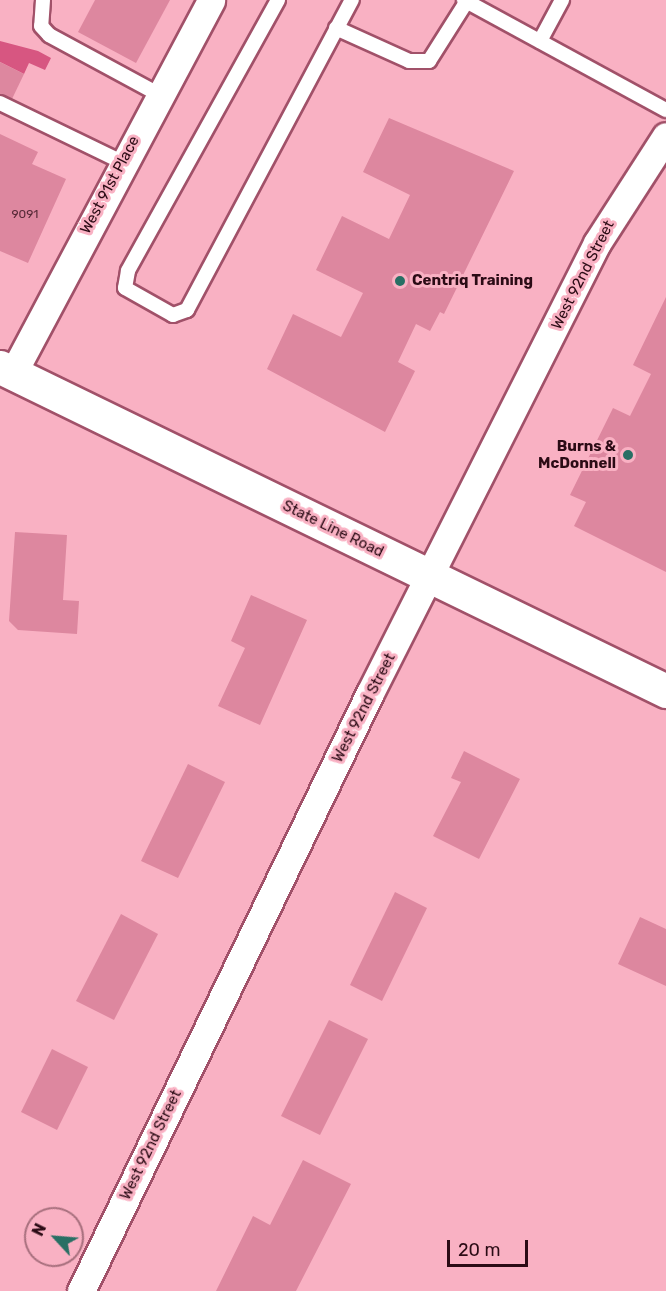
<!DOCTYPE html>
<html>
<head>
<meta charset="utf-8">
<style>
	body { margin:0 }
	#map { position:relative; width:666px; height:1291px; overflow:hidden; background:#f9b1c3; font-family:Rubik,sans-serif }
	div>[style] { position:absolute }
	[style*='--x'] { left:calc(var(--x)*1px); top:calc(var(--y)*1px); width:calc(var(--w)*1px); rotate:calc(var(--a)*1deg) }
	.forest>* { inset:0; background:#d75681 }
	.building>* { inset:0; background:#dd879f }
	.roads { filter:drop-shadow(2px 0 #a15169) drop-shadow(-2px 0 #a15169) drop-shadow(0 2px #a15169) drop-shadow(0 -2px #a15169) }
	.service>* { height:14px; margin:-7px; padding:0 7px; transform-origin:7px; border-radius:7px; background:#fff }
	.minor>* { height:27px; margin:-13.5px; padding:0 13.5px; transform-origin:13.5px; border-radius:13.5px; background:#fff }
	.secondary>* { height:33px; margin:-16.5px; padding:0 16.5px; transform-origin:16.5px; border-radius:16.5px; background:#fff }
	.dots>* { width:16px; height:16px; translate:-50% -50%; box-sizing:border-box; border:3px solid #f9b1c3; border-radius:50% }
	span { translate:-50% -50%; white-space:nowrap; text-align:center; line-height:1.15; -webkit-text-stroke:6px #f9b1c3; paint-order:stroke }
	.number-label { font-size:12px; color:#582a38 }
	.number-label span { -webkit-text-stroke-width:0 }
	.street-label { font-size:15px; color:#2b0b15 }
	.poi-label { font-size:15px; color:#2b0b15; font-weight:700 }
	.left { translate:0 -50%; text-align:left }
	.right { translate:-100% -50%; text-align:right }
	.north { position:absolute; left:24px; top:1207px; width:60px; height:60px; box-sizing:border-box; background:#f9b1c3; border:2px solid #a76f7d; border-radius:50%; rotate:296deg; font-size:16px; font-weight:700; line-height:24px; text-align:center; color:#2b0b15 }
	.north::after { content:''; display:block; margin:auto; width:21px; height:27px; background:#286f64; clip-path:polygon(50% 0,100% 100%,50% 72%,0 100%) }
	.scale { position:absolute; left:447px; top:1240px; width:81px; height:27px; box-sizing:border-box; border:3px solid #2b0b15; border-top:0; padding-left:8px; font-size:18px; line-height:21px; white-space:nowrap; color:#2b0b15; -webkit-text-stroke:4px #f9b1c3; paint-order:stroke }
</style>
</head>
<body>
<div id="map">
	<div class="forest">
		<div style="clip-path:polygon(0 41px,38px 51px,51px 58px,45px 70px,29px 63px,24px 74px,0 62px)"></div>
	</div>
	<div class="building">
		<div style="clip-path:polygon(95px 0,170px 0,136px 63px,78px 32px)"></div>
		<div style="clip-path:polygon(0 62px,24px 74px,12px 99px,0 94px)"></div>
		<div style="clip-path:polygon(389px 118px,514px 171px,444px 314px,440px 312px,430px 331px,416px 324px,398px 362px,415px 371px,385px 432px,267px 369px,293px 314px,341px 337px,363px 293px,316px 270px,342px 216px,389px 239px,410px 195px,363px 172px)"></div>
		<div style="clip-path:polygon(0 134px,38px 152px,32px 164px,66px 179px,28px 263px,0 251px)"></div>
		<div style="clip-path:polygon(666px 297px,666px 572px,574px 526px,586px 502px,570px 495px,613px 408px,630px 416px,651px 374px,633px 365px)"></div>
		<div style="clip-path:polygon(15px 532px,67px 535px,63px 600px,79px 601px,77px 634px,18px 630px,9px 621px)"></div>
		<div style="clip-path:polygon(251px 595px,307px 620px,260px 725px,218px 706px,245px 648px,231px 641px)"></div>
		<div style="clip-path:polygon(464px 751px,520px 779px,479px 859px,433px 836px,461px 782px,451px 778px)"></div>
		<div style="clip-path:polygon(188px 764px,225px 782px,178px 878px,141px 861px)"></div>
		<div style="clip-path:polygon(395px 892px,427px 908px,382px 1001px,350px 985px)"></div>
		<div style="clip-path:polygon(121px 914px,158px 934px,114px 1020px,76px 1001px)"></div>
		<div style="clip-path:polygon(640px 917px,666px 929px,666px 986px,618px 964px)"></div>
		<div style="clip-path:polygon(329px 1020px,368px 1039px,320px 1135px,281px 1116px)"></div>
		<div style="clip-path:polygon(52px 1049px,88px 1067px,57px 1130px,21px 1112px)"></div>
		<div style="clip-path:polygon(303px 1160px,351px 1184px,296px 1291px,216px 1291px,253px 1216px,270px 1225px)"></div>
	</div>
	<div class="roads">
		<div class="service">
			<div style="--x:43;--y:0;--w:26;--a:94"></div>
			<div style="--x:41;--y:26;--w:12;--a:48"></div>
			<div style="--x:49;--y:35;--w:124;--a:28.4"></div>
			<div style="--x:278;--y:0;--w:310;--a:119"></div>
			<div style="--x:128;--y:271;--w:17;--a:100"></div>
			<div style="--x:125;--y:288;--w:55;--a:29.4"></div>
			<div style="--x:173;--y:315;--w:15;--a:-20"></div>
			<div style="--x:187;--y:310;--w:351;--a:-62"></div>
			<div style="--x:464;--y:0;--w:230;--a:28.6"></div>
			<div style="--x:336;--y:28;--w:80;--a:24.3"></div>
			<div style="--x:409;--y:61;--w:20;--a:0"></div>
			<div style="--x:429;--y:61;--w:71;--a:-57.7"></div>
			<div style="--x:540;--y:41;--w:47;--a:-61.8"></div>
			<div style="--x:0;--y:103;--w:136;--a:25.8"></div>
		</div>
		<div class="minor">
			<div style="--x:13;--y:373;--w:422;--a:-62"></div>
			<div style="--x:81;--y:1291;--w:664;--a:-64.21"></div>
			<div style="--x:370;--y:693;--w:504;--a:-63.23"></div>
			<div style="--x:597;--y:243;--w:127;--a:-57.2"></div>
		</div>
		<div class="secondary">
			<div style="--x:0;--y:367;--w:741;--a:25.94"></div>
		</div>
	</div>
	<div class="dots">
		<div style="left:400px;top:281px;background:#286f64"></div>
		<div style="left:628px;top:455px;background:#286f64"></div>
	</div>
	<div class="number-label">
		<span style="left:25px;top:215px">9091</span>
	</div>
	<div class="street-label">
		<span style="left:110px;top:185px;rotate:-62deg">West 91st Place</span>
		<span style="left:583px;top:275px;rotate:-63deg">West 92nd Street</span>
		<span style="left:333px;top:529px;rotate:26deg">State Line Road</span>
		<span style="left:364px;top:708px;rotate:-63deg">West 92nd Street</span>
		<span style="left:151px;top:1145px;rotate:-64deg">West 92nd Street</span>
	</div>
	<div class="poi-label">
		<span class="left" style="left:412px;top:281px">Centriq Training</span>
		<span class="right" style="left:616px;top:455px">Burns &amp;<br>McDonnell</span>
	</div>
	<div class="north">N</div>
	<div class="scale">20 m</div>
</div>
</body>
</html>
